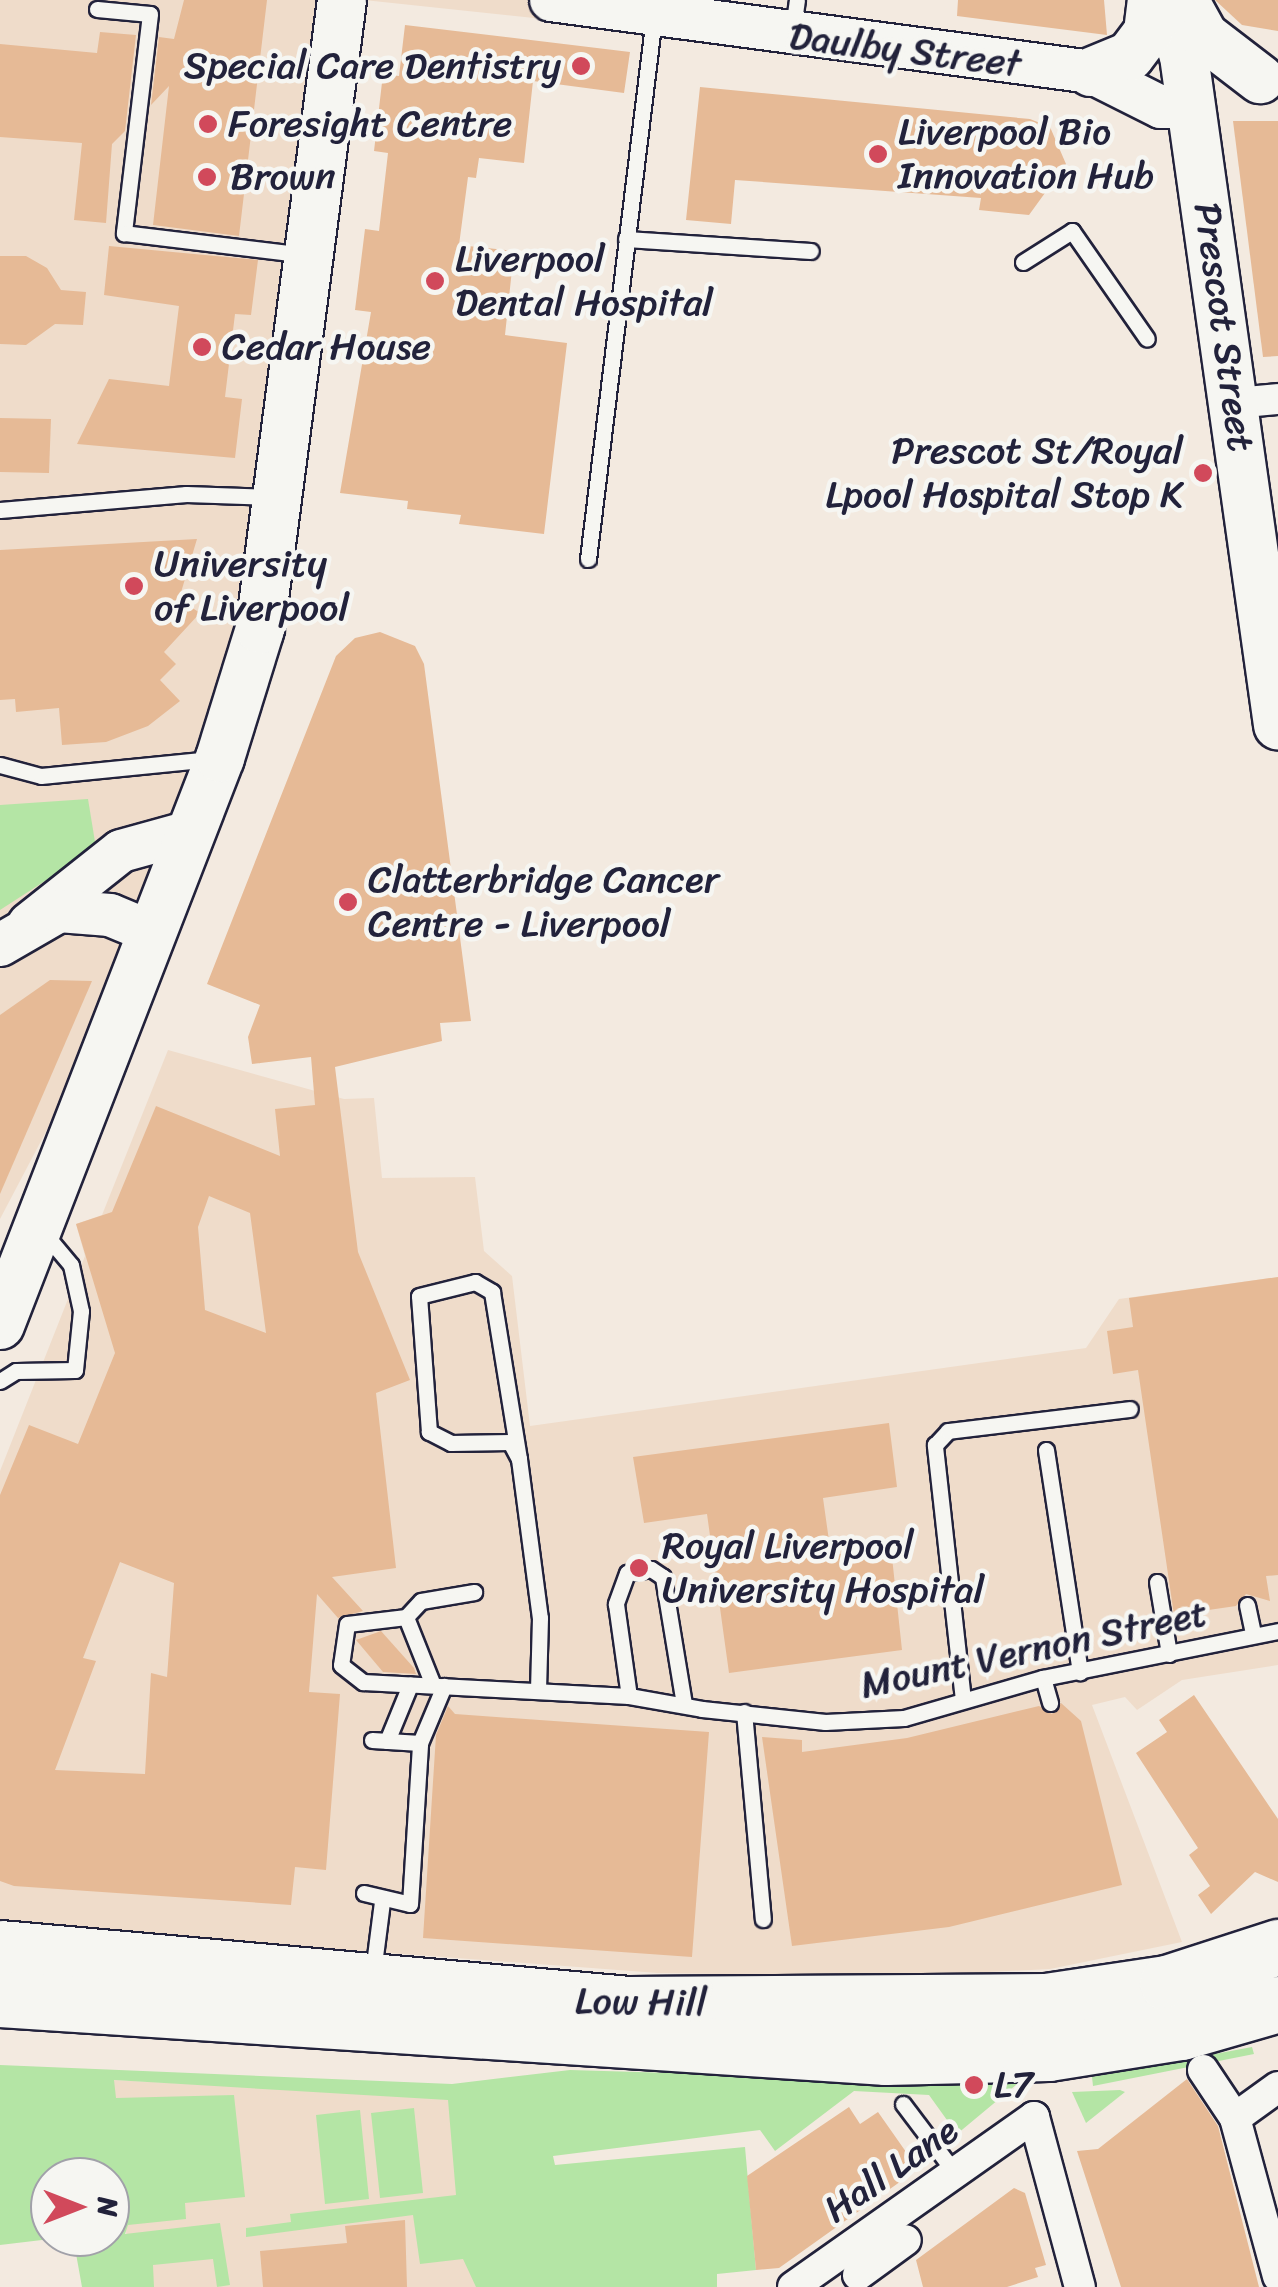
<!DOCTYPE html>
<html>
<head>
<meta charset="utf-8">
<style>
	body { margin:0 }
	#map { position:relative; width:1278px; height:2287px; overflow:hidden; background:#f3eae0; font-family:Sriracha,sans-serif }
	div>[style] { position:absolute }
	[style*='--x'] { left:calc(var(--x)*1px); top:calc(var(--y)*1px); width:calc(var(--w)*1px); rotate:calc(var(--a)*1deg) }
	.built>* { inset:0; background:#efdcca }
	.green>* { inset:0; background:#b4e5a5 }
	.building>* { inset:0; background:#e6ba96 }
	.roads { filter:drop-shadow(2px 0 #22223b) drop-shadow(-2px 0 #22223b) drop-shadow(0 2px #22223b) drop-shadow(0 -2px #22223b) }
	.lane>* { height:15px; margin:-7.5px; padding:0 7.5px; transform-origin:7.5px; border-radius:7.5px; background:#f6f6f2 }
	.street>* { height:30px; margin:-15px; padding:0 15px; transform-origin:15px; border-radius:15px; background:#f6f6f2 }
	.secondary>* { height:42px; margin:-21px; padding:0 21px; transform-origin:21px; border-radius:21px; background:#f6f6f2 }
	.primary>* { height:48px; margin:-24px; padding:0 24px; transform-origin:24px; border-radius:24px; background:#f6f6f2 }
	.highway>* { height:55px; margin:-27.5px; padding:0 27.5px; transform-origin:27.5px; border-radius:27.5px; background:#f6f6f2 }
	.dots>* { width:28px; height:28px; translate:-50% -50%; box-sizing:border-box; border:5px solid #f6f6f2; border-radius:50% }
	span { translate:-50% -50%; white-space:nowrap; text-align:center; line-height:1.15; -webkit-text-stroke:9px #f6f6f2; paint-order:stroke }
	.street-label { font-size:38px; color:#22223b }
	.poi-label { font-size:38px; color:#22223b }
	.right { translate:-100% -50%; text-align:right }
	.left { translate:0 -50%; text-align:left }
	.north { position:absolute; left:30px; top:2157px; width:100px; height:100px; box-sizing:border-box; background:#f6f6f2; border:2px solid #a1a1a9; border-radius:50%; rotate:90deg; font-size:28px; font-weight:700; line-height:40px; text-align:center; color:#22223b }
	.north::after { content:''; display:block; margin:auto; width:35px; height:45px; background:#d1495b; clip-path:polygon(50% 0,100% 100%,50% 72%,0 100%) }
</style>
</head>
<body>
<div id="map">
	<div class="built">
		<div style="clip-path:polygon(0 0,342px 0,282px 497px,151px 932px,0 1219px)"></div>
		<div style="clip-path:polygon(364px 0,670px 0,666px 32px)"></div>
		<div style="clip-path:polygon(168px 1050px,344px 1099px,374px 1098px,382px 1178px,475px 1177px,484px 1251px,512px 1276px,530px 1426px,1086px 1348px,1119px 1299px,1278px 1277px,1278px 1665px,1182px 1680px,1137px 1710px,1125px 1697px,1092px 1705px,1182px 1942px,1050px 1969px,887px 1977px,658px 1973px,0 1924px,0 1471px,85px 1256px,76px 1224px,102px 1215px)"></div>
		<div style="clip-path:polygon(113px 2080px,469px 2098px,493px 2287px,131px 2287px)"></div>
	</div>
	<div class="green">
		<div style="clip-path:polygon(88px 799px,96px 848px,0 910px,0 805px)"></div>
		<div style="clip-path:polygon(1252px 2047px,1254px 2054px,1093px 2086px,1092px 2077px)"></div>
		<div style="clip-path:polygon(0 2065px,452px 2084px,570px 2070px,910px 2080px,1035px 2069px,957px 2134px,929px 2095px,854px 2091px,775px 2151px,760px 2130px,553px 2156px,555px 2165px,745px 2147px,756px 2270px,717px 2274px,717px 2287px,476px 2287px,463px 2259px,420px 2264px,413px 2215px,246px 2237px,246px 2228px,291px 2222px,290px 2214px,456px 2195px,448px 2100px,114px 2080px,116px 2098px,234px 2095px,245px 2197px,185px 2203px,186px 2219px,128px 2225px,125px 2234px,220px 2223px,230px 2285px,217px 2287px,213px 2259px,153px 2265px,154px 2287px,82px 2287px,73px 2237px,110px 2237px,110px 2177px,50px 2177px,50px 2237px,67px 2237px,0 2245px)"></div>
		<div style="clip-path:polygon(1072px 2092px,1120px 2090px,1125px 2092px,1086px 2123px)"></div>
		<div style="clip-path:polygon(414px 2108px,423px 2193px,380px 2198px,371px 2113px)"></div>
		<div style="clip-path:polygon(360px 2110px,369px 2199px,325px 2204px,316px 2115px)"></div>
	</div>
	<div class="building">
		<div style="clip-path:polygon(184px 0,267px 0,239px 236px,153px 225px,169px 86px,151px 105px,159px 37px,174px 39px)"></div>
		<div style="clip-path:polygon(958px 0,1104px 0,1107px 35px,957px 16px)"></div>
		<div style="clip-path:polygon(1215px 0,1278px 0,1278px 31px,1242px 25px)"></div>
		<div style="clip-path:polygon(405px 25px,630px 52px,624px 93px,533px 81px,524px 163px,479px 158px,476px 178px,468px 177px,459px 245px,514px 251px,505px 335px,567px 343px,544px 534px,459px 524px,461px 515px,407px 509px,408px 501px,340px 493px,371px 312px,355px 310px,365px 229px,379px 231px,388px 153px,374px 151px,383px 74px,399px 76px)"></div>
		<div style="clip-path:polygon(100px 32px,136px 35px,125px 131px,112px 144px,106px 223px,74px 220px,82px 143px,0 137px,0 44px,97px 53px)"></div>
		<div style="clip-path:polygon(700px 87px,1030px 119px,1050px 127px,1066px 164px,1029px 215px,979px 210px,981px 198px,735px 180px,731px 224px,686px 220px)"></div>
		<div style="clip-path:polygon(1233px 121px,1278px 121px,1278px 356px,1263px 357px)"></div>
		<div style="clip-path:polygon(109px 246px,258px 260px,251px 315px,235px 314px,225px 397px,242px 399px,235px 458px,77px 444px,109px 379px,169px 386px,179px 306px,104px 295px)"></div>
		<div style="clip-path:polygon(0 256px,26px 256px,47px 268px,61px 290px,86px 292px,83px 325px,55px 324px,26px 345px,0 344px)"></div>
		<div style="clip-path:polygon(0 418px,51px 419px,49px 473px,0 472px)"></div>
		<div style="clip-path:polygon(197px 539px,179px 599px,200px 613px,164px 652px,176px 664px,160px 680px,180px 701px,148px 726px,106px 742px,62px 745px,59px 708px,16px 712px,15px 699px,0 700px,0 550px)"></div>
		<div style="clip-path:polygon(evenodd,380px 632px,415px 646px,424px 664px,471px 1021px,440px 1023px,442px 1041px,335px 1067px,358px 1252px,410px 1380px,376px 1393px,396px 1568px,332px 1577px,363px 1611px,338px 1618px,317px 1594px,309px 1692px,340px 1694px,326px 1870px,295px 1867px,291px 1905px,14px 1886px,0 1881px,0 1495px,29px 1425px,78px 1444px,115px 1353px,76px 1224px,112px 1212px,156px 1106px,280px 1156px,275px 1109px,315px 1105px,311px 1057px,252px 1064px,248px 1037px,260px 1005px,207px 984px,336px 656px,355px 638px,380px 632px,209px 1196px,250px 1213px,266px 1333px,205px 1310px,198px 1227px,209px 1196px,380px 632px,120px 1562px,174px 1583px,167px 1677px,151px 1673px,145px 1774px,55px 1770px,96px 1661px,83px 1658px,120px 1562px)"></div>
		<div style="clip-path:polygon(50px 980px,92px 981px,0 1194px,0 1015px)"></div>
		<div style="clip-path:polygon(1278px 1277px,1278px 1575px,1266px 1576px,1270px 1601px,1246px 1594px,1236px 1606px,1174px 1615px,1138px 1370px,1113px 1374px,1107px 1331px,1133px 1327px,1129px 1298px)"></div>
		<div style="clip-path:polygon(889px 1423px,897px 1487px,823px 1498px,831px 1555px,891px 1548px,902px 1650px,729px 1673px,707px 1514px,644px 1523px,633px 1457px)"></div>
		<div style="clip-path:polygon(381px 1631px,414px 1668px,416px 1674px,383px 1672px,356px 1640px)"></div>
		<div style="clip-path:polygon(1194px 1695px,1278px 1819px,1278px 1882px,1255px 1872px,1211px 1914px,1198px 1895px,1210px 1886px,1189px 1855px,1198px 1848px,1136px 1753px,1167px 1732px,1159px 1720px)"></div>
		<div style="clip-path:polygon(1061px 1703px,1081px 1721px,1122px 1885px,949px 1927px,792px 1946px,762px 1737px,802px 1740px,802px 1752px,907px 1738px,1039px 1706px,1052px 1714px)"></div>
		<div style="clip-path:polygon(448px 1706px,455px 1714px,709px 1732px,692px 1957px,423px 1938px,436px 1735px)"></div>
		<div style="clip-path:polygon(1187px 2079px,1218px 2126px,1259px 2287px,1121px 2287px,1077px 2151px,1098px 2149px)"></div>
		<div style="clip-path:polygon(849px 2107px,860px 2124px,878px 2112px,918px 2169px,779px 2268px,756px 2270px,747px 2176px)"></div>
		<div style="clip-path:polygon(1014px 2188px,1025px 2193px,1046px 2265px,1035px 2268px,1038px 2277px,1007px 2287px,923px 2287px,916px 2260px)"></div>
		<div style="clip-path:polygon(405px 2220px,407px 2287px,263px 2287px,260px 2251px,347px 2243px,345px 2226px)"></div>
	</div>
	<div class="roads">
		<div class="lane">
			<div style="--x:97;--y:9;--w:53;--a:5.4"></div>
			<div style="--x:150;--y:14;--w:221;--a:96.8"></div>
			<div style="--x:124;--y:233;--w:183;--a:6.9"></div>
			<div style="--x:793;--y:28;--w:28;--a:-82"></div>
			<div style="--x:626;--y:239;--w:185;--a:3.7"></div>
			<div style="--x:1023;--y:262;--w:58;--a:-32.3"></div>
			<div style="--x:1072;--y:231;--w:131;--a:55.2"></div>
			<div style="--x:0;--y:510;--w:187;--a:-4.9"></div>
			<div style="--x:186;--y:494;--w:87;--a:2"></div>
			<div style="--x:588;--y:559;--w:546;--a:-83.06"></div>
			<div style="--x:0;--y:765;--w:42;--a:15"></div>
			<div style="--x:41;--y:776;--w:171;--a:-5.7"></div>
			<div style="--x:0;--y:1381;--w:19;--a:-32"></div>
			<div style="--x:16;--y:1371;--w:59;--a:-1"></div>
			<div style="--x:75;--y:1370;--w:59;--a:-84.2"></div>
			<div style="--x:81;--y:1311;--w:47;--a:-102.3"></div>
			<div style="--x:71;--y:1265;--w:40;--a:-130"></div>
			<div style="--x:1046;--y:1450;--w:225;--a:81.3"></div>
			<div style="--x:519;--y:1459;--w:19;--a:-118"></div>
			<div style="--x:510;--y:1442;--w:59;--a:179"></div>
			<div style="--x:451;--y:1443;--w:25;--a:-153"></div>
			<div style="--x:429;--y:1432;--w:136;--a:-94.2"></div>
			<div style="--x:419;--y:1296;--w:58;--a:-14"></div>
			<div style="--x:475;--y:1282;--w:20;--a:30"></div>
			<div style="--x:492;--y:1292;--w:169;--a:80.8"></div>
			<div style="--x:519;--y:1459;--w:160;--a:82.5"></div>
			<div style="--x:540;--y:1618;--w:72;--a:91.6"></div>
			<div style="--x:1157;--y:1582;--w:73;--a:80.5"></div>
			<div style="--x:1247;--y:1605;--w:30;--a:78"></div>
			<div style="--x:406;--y:1617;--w:22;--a:-47"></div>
			<div style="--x:421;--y:1601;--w:54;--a:-9.6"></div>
			<div style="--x:1043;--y:1678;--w:26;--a:74"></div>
			<div style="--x:433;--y:1685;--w:73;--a:-111.7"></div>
			<div style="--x:406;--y:1617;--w:59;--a:173.2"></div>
			<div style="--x:347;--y:1624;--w:41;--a:98.3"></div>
			<div style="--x:341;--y:1665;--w:28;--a:38"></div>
			<div style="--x:363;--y:1682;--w:266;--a:3"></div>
			<div style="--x:963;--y:1700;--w:257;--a:-96.3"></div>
			<div style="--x:935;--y:1445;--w:19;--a:-47"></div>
			<div style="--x:948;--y:1431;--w:183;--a:-6.9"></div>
			<div style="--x:684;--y:1704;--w:129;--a:-99.4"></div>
			<div style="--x:663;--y:1577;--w:14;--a:-146"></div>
			<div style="--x:651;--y:1569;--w:24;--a:171"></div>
			<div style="--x:627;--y:1573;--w:33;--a:110"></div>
			<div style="--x:616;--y:1604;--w:93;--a:82"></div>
			<div style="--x:629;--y:1696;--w:74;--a:10.1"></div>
			<div style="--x:702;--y:1709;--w:124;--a:6"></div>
			<div style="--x:825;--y:1722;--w:79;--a:-2.9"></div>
			<div style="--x:904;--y:1718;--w:145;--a:-16.1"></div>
			<div style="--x:1043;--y:1678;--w:240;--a:-11.3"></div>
			<div style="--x:744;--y:1712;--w:208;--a:84.8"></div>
			<div style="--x:372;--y:1740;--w:48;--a:3.6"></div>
			<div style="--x:387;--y:1741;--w:61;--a:-67.7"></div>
			<div style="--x:364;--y:1893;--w:47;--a:13.4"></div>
			<div style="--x:410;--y:1904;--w:161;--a:-86.4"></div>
			<div style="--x:420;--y:1743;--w:62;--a:-67.2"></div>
			<div style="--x:373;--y:1972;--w:71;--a:-82.7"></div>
			<div style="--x:903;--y:2104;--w:88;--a:52.9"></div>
		</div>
		<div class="street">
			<div style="--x:1235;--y:403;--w:43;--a:-5.3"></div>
			<div style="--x:1203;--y:2070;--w:58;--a:56.3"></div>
			<div style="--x:1235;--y:2118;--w:164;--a:74.8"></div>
			<div style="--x:1235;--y:2118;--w:53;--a:-35.8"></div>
			<div style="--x:858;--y:2275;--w:59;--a:-36.1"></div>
			<div style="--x:793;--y:2287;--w:295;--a:-35.2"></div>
			<div style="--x:1034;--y:2117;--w:176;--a:74.9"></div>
		</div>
		<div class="secondary">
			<div style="--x:551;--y:0;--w:545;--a:7.59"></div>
			<div style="--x:1091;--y:72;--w:78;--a:26.6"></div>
			<div style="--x:1161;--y:107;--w:31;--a:0"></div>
			<div style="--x:29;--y:924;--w:117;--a:-38.4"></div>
			<div style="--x:121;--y:851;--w:75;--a:-15.5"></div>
			<div style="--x:0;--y:945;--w:68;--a:-30"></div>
			<div style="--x:59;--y:911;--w:51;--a:4.5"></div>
			<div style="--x:110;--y:915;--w:44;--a:22.5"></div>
		</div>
		<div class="primary">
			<div style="--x:1165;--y:0;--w:59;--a:71.3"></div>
			<div style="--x:1184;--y:56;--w:676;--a:82"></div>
			<div style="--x:1184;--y:0;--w:41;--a:60.9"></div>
			<div style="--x:1204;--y:36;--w:71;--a:37.5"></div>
			<div style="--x:1091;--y:72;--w:42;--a:-22.3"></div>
			<div style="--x:1130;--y:56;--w:30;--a:-53"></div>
			<div style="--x:1148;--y:32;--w:32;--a:-83"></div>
			<div style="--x:0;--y:1325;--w:608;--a:-68.79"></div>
			<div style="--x:220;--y:758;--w:135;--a:-72.8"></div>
			<div style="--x:260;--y:629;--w:634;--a:-82.57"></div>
		</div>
		<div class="highway">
			<div style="--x:0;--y:1948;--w:631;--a:5.09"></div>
			<div style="--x:629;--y:2004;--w:417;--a:-0.4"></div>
			<div style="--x:1046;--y:2001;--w:122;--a:-8.5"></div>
			<div style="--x:1167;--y:1983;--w:117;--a:-18"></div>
			<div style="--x:0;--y:1999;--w:888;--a:3.75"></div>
			<div style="--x:886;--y:2057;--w:162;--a:-1.4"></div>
			<div style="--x:1048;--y:2053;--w:135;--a:-9"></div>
			<div style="--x:1181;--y:2032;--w:101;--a:-16.1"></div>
		</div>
	</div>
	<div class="dots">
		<div style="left:581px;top:66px;background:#d1495b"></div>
		<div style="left:208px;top:124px;background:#d1495b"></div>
		<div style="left:878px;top:154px;background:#d1495b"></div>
		<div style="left:207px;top:177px;background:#d1495b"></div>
		<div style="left:435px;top:281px;background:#d1495b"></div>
		<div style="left:202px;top:347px;background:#d1495b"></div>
		<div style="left:1203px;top:473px;background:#d1495b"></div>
		<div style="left:134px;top:586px;background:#d1495b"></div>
		<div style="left:348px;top:902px;background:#d1495b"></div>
		<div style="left:639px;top:1568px;background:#d1495b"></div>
		<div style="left:974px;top:2085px;background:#d1495b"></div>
	</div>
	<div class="street-label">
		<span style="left:905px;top:50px;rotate:7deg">Daulby Street</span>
		<span style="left:1224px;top:327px;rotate:82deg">Prescot Street</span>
		<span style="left:1034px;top:1649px;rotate:-12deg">Mount Vernon Street</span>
		<span style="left:641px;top:2002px;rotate:1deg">Low Hill</span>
		<span style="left:891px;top:2170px;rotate:-35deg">Hall Lane</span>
	</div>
	<div class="poi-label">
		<span class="right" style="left:561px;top:66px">Special Care Dentistry</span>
		<span class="left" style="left:228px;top:124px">Foresight Centre</span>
		<span class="left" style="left:898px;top:154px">Liverpool Bio<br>Innovation Hub</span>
		<span class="left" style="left:230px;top:177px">Brown</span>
		<span class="left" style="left:455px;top:281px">Liverpool<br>Dental Hospital</span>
		<span class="left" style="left:222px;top:347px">Cedar House</span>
		<span class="right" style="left:1183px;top:473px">Prescot St/Royal<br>Lpool Hospital Stop K</span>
		<span class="left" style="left:154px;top:586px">University<br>of Liverpool</span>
		<span class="left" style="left:368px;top:902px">Clatterbridge Cancer<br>Centre - Liverpool</span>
		<span class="left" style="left:662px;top:1568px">Royal Liverpool<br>University Hospital</span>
		<span class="left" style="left:994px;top:2085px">L7</span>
	</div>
	<div class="north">N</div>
</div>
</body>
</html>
